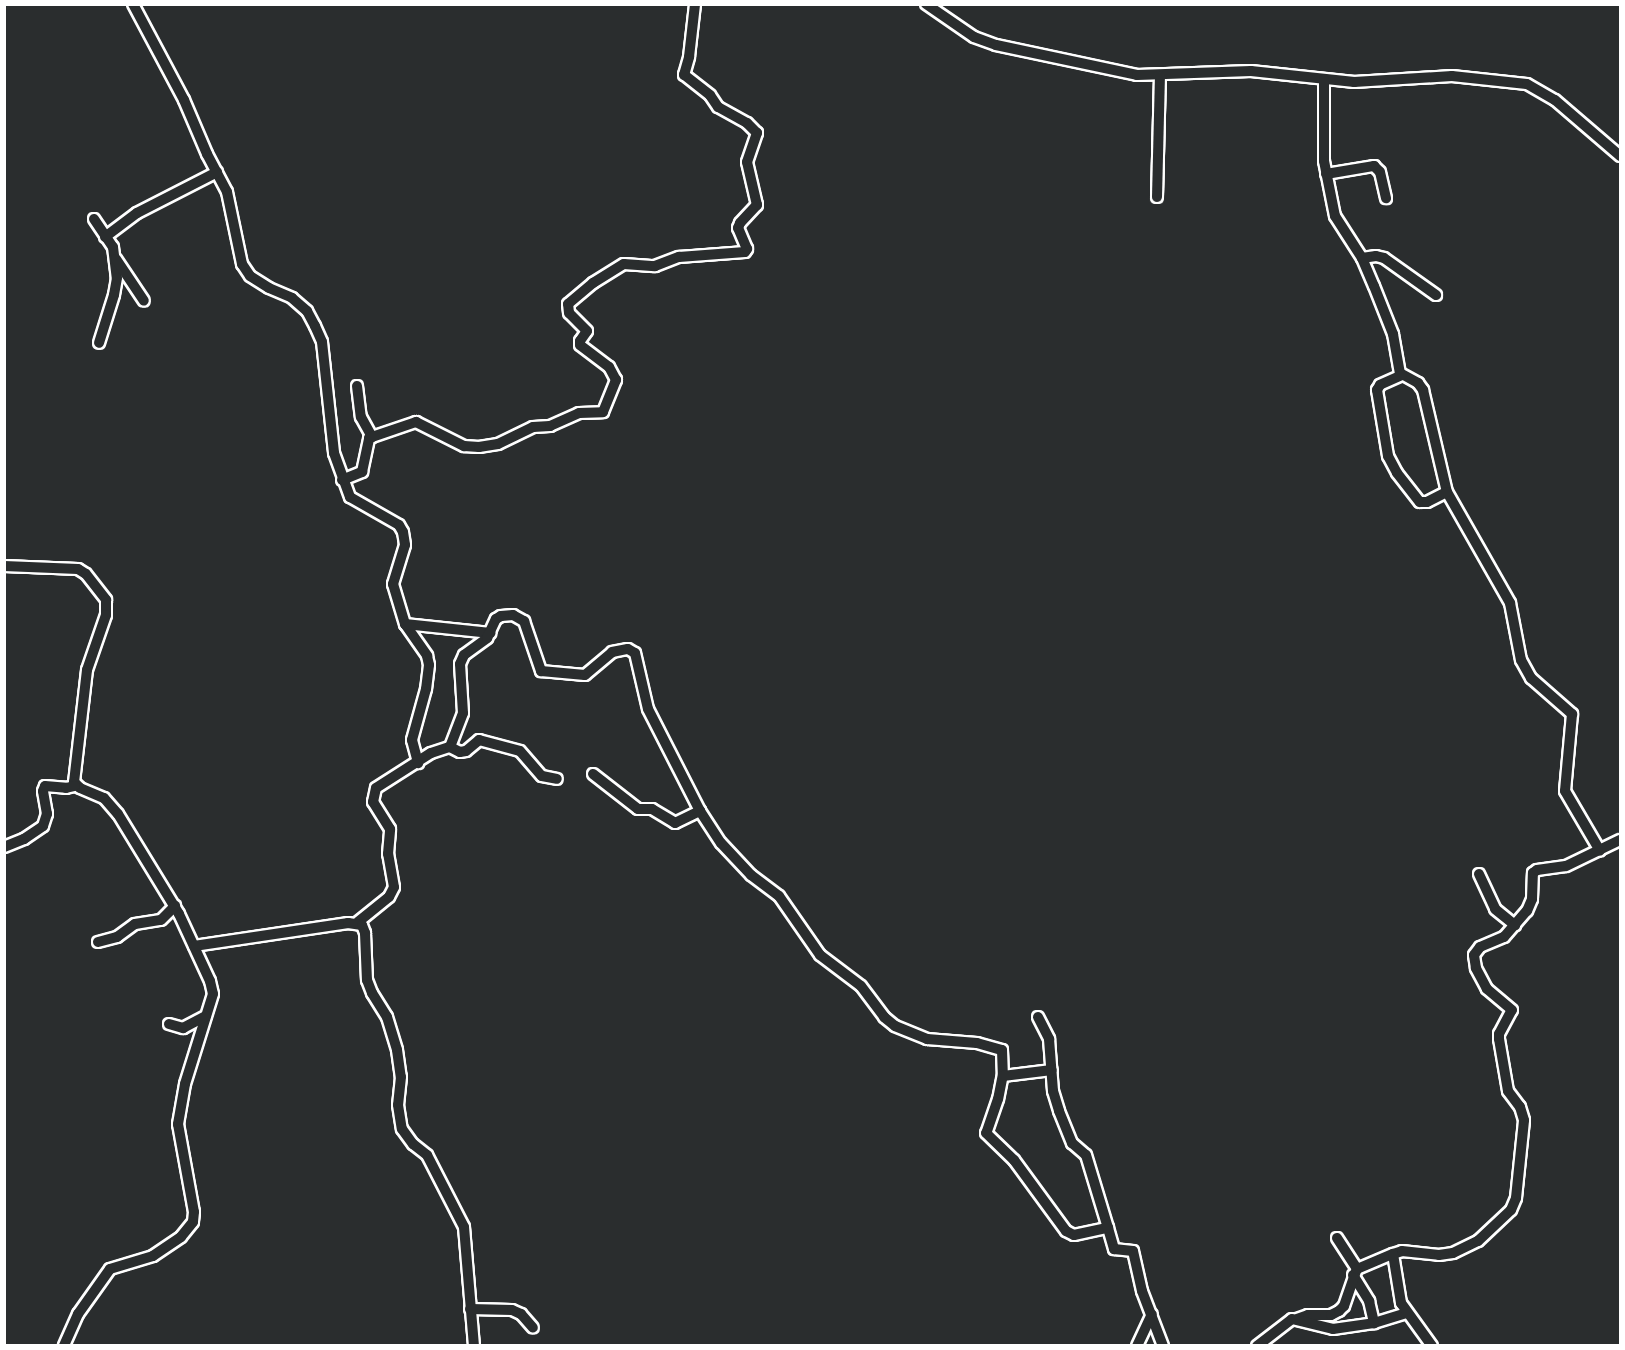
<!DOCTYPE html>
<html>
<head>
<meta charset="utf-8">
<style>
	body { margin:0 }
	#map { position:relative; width:1625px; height:1350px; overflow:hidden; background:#2a2d2e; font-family:"Gochi Hand",sans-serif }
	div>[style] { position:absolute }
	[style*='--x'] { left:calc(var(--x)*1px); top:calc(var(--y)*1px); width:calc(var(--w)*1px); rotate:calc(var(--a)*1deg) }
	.roads { filter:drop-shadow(2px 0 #fff) drop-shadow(-2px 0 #fff) drop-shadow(0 2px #fff) drop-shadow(0 -2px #fff) }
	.minor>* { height:10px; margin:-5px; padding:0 5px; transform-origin:5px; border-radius:5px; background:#2a2d2e }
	span { translate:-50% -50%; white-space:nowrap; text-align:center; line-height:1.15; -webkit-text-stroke:4.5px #2a2d2e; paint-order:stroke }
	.frame { position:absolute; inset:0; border:6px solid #fff; pointer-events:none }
</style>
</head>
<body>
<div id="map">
	<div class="roads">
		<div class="minor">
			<div style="--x:133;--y:4;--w:109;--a:62"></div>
			<div style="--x:184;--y:100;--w:59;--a:66.9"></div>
			<div style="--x:207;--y:154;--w:43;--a:62.2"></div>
			<div style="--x:227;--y:192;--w:74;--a:78.2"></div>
			<div style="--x:242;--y:264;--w:14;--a:56"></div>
			<div style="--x:250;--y:276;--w:22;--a:32"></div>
			<div style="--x:269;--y:288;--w:25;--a:23"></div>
			<div style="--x:292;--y:298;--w:20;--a:41"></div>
			<div style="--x:307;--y:311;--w:17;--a:62"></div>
			<div style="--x:315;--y:326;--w:17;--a:66"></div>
			<div style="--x:322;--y:342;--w:112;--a:83.8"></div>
			<div style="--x:334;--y:453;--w:47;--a:70"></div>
			<div style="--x:350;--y:497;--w:56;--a:29.7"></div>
			<div style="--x:399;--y:525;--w:8;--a:60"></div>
			<div style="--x:403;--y:532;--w:13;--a:81"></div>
			<div style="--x:405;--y:545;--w:41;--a:107.1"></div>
			<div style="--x:393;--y:584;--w:42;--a:73.3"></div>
			<div style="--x:405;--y:624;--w:39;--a:55"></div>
			<div style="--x:427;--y:656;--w:9;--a:77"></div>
			<div style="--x:429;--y:665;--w:24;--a:97"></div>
			<div style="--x:426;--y:689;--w:53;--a:105.4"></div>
			<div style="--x:412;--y:740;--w:24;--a:75"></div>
			<div style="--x:926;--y:4;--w:58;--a:34.5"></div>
			<div style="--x:974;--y:37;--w:23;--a:20"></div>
			<div style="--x:996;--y:45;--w:144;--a:12"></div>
			<div style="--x:1137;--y:75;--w:114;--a:-2"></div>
			<div style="--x:1251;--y:71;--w:104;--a:6.1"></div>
			<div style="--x:1354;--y:82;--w:98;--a:-3.5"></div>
			<div style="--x:1452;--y:76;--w:75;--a:6.1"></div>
			<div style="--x:1527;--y:84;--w:32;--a:30"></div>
			<div style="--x:1555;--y:100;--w:86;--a:40.7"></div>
			<div style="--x:1324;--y:79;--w:82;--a:90"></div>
			<div style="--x:1324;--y:161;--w:56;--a:78.7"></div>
			<div style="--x:1335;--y:216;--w:50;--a:57.3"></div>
			<div style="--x:1362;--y:258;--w:30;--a:67"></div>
			<div style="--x:1374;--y:286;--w:52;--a:68.4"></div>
			<div style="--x:1393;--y:334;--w:40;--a:80"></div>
			<div style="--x:1400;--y:373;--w:21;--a:29"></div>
			<div style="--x:1418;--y:383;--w:9;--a:54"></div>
			<div style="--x:1423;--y:390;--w:105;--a:76.8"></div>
			<div style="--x:1447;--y:492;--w:128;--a:60.4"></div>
			<div style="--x:1510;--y:603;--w:58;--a:79.1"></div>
			<div style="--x:1521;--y:660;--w:21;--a:61"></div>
			<div style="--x:1531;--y:678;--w:55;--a:41.3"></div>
			<div style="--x:1572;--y:714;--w:77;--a:95.2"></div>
			<div style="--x:1565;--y:791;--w:69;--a:59.7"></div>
			<div style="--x:1326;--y:174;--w:49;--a:-9.5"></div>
			<div style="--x:1374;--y:166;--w:8;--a:45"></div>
			<div style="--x:1380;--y:172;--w:27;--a:77"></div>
			<div style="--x:1157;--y:197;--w:121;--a:-88.6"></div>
			<div style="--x:94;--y:219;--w:34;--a:56"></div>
			<div style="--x:113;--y:247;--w:31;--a:83"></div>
			<div style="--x:117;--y:278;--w:17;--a:100"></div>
			<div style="--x:114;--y:295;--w:50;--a:107.4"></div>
			<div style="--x:105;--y:237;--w:40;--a:-37"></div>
			<div style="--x:137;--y:213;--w:90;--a:-27.1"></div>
			<div style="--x:1362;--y:258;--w:14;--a:-8"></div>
			<div style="--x:1376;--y:256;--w:8;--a:14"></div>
			<div style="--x:1384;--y:258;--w:64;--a:35.4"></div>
			<div style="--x:116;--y:259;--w:50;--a:56.3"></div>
			<div style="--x:1402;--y:375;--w:24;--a:156"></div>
			<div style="--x:1380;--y:385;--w:6;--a:121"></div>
			<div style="--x:1377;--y:390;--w:67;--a:80.5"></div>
			<div style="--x:1388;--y:456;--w:19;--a:62"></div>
			<div style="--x:1397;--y:473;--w:37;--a:52"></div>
			<div style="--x:1420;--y:502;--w:7;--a:0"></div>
			<div style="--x:1427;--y:502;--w:22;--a:-27"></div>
			<div style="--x:357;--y:386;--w:31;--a:83"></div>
			<div style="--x:361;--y:417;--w:23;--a:61"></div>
			<div style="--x:342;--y:480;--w:22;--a:-22"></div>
			<div style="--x:362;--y:472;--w:35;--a:-78"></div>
			<div style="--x:369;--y:438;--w:50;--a:-18.8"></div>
			<div style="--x:416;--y:422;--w:54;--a:26.6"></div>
			<div style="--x:464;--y:446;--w:15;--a:4"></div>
			<div style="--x:479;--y:447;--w:19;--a:-9"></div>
			<div style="--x:498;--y:444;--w:39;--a:-26"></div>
			<div style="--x:533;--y:427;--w:17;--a:-3"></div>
			<div style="--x:550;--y:426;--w:32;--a:-24"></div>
			<div style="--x:579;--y:413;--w:24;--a:-2"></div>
			<div style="--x:603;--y:412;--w:35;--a:-68"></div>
			<div style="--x:616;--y:380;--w:15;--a:-118"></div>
			<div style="--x:609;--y:367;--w:36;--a:-143"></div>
			<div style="--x:580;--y:345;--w:4;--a:-90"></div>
			<div style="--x:580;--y:341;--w:12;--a:-55"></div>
			<div style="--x:587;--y:331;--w:25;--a:-135"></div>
			<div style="--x:569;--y:313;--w:9;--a:-96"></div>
			<div style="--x:568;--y:304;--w:33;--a:-40"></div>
			<div style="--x:593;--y:283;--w:36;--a:-32"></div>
			<div style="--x:624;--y:264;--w:31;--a:4"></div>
			<div style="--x:655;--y:266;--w:26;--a:-21"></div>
			<div style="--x:679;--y:257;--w:66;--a:-4.3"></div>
			<div style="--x:745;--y:252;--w:4;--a:-56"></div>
			<div style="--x:747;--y:249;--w:23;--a:-113"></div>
			<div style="--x:738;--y:228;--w:5;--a:-68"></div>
			<div style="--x:740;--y:223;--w:25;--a:-47"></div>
			<div style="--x:757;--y:205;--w:44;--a:-103.1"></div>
			<div style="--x:747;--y:162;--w:31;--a:-71"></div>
			<div style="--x:757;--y:133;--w:14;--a:-135"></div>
			<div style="--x:747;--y:123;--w:33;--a:-151"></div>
			<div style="--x:718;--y:107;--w:14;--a:-124"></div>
			<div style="--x:710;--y:95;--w:33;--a:-142"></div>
			<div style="--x:684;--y:75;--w:19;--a:-74"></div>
			<div style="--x:689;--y:57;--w:53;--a:-83.5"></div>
			<div style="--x:4;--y:566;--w:74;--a:2.3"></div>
			<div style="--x:78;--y:569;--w:9;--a:32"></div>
			<div style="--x:86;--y:574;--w:33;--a:52"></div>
			<div style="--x:106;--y:600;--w:15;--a:90"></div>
			<div style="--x:106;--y:615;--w:58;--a:109.1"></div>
			<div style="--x:87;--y:670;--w:113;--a:96.6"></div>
			<div style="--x:74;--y:782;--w:8;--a:45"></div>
			<div style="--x:80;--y:788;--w:26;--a:23"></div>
			<div style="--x:104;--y:798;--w:21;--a:49"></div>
			<div style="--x:118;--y:814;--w:117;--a:58.6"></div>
			<div style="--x:179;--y:914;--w:74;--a:65.2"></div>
			<div style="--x:210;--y:981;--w:13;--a:77"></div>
			<div style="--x:213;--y:994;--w:94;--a:107.3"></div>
			<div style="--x:185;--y:1084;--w:41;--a:99.9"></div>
			<div style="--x:178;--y:1124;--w:89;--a:79.7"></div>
			<div style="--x:194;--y:1212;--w:10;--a:96"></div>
			<div style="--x:193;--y:1222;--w:19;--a:129"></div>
			<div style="--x:181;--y:1237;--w:34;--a:146"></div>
			<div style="--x:153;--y:1256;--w:45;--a:163.2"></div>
			<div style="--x:110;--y:1269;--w:55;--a:125.4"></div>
			<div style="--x:78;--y:1314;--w:35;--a:114"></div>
			<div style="--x:405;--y:624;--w:86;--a:6"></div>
			<div style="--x:450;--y:747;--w:36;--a:-69"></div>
			<div style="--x:463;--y:713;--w:49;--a:-93.5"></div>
			<div style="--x:460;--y:664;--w:10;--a:-66"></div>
			<div style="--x:464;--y:655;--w:29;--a:-36"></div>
			<div style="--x:487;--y:638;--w:21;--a:-65"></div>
			<div style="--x:496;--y:619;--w:6;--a:-31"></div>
			<div style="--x:501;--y:616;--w:12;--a:-5"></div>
			<div style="--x:513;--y:615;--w:13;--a:29"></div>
			<div style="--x:524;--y:621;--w:53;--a:71.2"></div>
			<div style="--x:541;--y:671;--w:44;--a:5.2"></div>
			<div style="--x:585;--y:675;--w:35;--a:-40"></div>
			<div style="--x:612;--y:652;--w:16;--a:-11"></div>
			<div style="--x:628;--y:649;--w:8;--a:30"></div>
			<div style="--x:635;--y:653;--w:57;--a:76.9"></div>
			<div style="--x:648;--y:709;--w:114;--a:63"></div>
			<div style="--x:700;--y:811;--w:38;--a:57"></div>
			<div style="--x:721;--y:843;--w:44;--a:46.8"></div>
			<div style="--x:751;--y:875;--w:35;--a:37"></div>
			<div style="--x:779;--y:896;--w:72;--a:55.2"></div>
			<div style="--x:820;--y:955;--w:51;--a:37.1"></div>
			<div style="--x:861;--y:986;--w:39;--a:53"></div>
			<div style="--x:884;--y:1017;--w:14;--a:39"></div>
			<div style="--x:895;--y:1026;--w:35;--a:22"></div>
			<div style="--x:927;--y:1039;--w:50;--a:4.6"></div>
			<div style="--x:977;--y:1043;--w:26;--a:16"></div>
			<div style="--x:1002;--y:1050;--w:24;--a:88"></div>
			<div style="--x:1003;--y:1074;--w:25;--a:101"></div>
			<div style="--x:998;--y:1099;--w:36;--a:109"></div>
			<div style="--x:986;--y:1133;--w:39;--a:44"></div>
			<div style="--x:1014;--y:1160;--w:88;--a:53.8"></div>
			<div style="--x:1066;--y:1231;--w:9;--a:27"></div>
			<div style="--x:1074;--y:1235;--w:35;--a:-12"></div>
			<div style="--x:1108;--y:1228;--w:22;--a:74"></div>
			<div style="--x:1114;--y:1249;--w:19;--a:6"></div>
			<div style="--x:1133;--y:1251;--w:41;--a:77.3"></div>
			<div style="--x:1142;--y:1291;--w:59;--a:69.1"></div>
			<div style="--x:593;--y:774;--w:57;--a:37.9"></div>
			<div style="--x:638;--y:809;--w:14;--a:0"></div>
			<div style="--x:652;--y:809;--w:27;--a:31"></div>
			<div style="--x:675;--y:823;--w:28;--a:-26"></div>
			<div style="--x:4;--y:847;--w:22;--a:-22"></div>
			<div style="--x:24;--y:839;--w:23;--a:-34"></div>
			<div style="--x:43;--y:826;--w:13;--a:-72"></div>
			<div style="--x:47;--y:814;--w:23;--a:-100"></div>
			<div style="--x:43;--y:791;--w:5;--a:-68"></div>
			<div style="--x:45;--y:786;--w:21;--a:5"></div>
			<div style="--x:66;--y:788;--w:9;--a:-13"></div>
			<div style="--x:1479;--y:874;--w:38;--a:65"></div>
			<div style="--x:1495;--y:909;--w:26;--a:39"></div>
			<div style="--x:358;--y:922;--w:40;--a:-39"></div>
			<div style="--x:389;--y:897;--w:11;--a:-63"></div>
			<div style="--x:394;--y:887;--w:34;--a:-100"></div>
			<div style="--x:388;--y:854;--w:25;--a:-85"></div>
			<div style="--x:390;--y:829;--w:32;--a:-122"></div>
			<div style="--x:373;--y:802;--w:14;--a:-78"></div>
			<div style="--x:376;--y:788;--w:65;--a:-32.5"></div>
			<div style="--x:431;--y:753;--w:20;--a:-18"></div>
			<div style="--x:450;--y:747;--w:11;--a:27"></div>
			<div style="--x:460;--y:752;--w:6;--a:-9"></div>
			<div style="--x:466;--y:751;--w:17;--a:-40"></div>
			<div style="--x:479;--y:740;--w:42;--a:15"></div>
			<div style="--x:520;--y:751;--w:33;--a:49"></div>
			<div style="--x:542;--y:776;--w:15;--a:11"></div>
			<div style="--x:98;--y:942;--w:20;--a:-15"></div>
			<div style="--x:117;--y:937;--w:22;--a:-36"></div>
			<div style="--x:135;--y:924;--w:26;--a:-9"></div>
			<div style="--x:161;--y:920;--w:20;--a:-45"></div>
			<div style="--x:194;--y:946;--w:156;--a:-8.5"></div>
			<div style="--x:348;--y:923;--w:14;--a:8"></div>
			<div style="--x:362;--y:925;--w:9;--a:69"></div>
			<div style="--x:365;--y:933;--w:47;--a:87.6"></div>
			<div style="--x:367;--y:980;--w:14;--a:69"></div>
			<div style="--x:372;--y:993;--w:28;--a:58"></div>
			<div style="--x:387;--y:1017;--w:34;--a:73"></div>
			<div style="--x:397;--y:1050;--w:27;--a:82"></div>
			<div style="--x:401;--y:1077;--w:28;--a:96"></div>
			<div style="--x:398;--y:1105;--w:24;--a:81"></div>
			<div style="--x:402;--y:1129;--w:19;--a:54"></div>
			<div style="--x:413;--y:1144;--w:18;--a:38"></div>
			<div style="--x:427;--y:1155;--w:81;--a:62.8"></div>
			<div style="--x:464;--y:1227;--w:119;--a:85.2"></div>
			<div style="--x:1038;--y:1017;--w:25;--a:63"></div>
			<div style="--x:1049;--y:1039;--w:52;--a:85.6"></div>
			<div style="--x:1053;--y:1091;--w:21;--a:73"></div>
			<div style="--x:1059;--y:1111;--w:35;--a:68"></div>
			<div style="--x:1072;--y:1143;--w:18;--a:41"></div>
			<div style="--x:1086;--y:1155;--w:76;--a:73.2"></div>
			<div style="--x:169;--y:1024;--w:15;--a:16"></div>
			<div style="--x:183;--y:1028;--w:26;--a:-28"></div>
			<div style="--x:1003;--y:1076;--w:49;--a:-7"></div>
			<div style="--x:1337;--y:1238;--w:37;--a:57"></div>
			<div style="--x:1393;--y:1254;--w:9;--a:-18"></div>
			<div style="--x:1402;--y:1251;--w:37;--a:6"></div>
			<div style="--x:1439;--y:1255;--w:14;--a:-8"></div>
			<div style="--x:1453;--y:1253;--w:28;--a:-26"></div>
			<div style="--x:1478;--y:1241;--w:45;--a:-43.2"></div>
			<div style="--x:1511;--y:1210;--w:13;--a:-67"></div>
			<div style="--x:1516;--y:1198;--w:78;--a:-84.1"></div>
			<div style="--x:1524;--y:1120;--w:14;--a:-107"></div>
			<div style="--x:1520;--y:1107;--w:20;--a:-127"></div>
			<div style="--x:1508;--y:1091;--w:53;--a:-99.8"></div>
			<div style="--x:1499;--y:1039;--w:5;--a:-90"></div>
			<div style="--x:1499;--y:1034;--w:27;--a:-62"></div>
			<div style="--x:1512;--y:1010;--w:33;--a:-140"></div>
			<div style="--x:1487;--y:989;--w:24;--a:-118"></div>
			<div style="--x:1476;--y:968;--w:13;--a:-99"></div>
			<div style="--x:1474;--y:955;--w:10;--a:-53"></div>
			<div style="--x:1480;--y:947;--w:26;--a:-23"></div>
			<div style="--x:1504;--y:937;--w:35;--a:-49"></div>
			<div style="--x:1527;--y:911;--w:13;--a:-67"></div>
			<div style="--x:1532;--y:899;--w:26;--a:-88"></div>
			<div style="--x:1533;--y:873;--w:5;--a:-37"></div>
			<div style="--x:1537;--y:870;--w:29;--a:-8"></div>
			<div style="--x:1566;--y:866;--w:60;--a:-25.7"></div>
			<div style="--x:1353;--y:1275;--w:31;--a:58"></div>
			<div style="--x:1369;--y:1301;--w:23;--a:77"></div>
			<div style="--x:1374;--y:1323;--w:34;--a:-17"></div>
			<div style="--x:470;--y:1309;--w:42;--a:1.4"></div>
			<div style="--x:512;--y:1310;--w:10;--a:24"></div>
			<div style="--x:521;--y:1314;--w:18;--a:49"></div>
			<div style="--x:1297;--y:1319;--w:12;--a:-20"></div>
			<div style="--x:1308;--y:1315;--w:23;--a:0"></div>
			<div style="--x:1331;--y:1315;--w:9;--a:-27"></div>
			<div style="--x:1339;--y:1311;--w:7;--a:-45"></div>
			<div style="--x:1344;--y:1306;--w:39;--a:-71"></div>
			<div style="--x:1357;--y:1269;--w:39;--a:-23"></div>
			<div style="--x:1393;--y:1254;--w:50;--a:80.7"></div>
			<div style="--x:1401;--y:1303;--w:53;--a:54.2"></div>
			<div style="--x:1137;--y:1346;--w:35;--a:-65"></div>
			<div style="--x:1257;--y:1346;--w:44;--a:-37.6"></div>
			<div style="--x:1292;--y:1319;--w:42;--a:13.7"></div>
			<div style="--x:1333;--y:1329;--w:41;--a:-8.3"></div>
		</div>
	</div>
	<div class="frame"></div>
</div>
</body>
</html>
